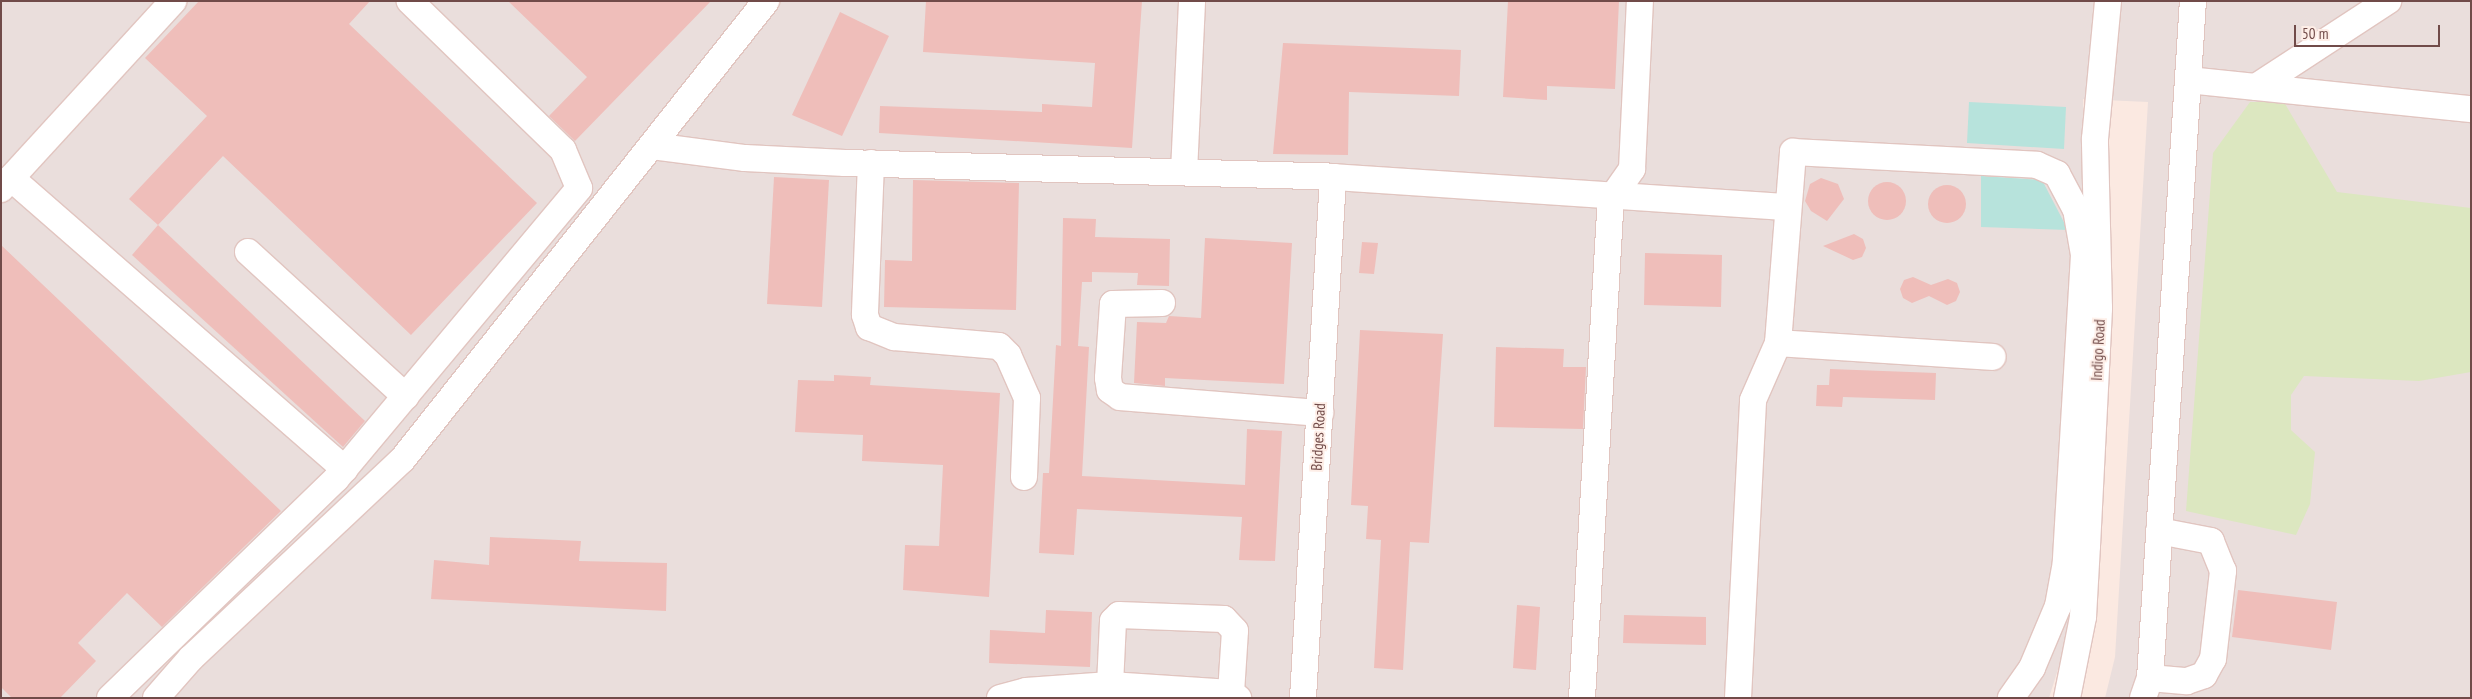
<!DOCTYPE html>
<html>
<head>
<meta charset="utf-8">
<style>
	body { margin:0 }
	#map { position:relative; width:2472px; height:699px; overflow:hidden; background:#fbe9e1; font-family:"PT Sans Narrow",sans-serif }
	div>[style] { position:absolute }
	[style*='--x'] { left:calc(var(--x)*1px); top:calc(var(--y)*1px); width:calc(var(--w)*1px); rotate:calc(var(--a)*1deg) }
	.industrial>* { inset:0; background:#eadedc }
	.green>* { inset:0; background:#dce7c0 }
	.water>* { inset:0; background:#b7e3dc }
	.building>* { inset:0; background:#efbeba }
	.round { border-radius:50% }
	.roads { filter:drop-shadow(1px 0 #e1c5c0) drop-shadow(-1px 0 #e1c5c0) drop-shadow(0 1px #e1c5c0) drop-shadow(0 -1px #e1c5c0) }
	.minor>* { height:26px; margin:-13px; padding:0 13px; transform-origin:13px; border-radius:13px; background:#fff }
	span { translate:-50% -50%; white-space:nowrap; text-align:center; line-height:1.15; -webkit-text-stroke:4px #feeee7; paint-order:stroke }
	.street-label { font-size:15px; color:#714b49 }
	.frame { position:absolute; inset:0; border:2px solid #714b49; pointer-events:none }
	.scale { position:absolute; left:2294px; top:25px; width:146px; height:22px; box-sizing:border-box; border:2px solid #714b49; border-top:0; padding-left:6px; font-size:15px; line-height:18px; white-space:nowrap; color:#714b49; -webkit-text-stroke:4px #feeee7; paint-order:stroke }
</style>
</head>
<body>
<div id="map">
	<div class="industrial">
		<div style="clip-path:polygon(1px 1px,2471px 1px,2471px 698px,2105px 698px,2115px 657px,2148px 102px,2083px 99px,2088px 331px,2070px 631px,2049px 698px,1px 698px)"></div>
	</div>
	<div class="green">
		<div style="clip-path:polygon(2250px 102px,2284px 102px,2337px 192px,2471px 208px,2471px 372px,2419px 381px,2304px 376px,2291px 395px,2291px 430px,2315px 452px,2310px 504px,2296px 535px,2186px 511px,2213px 153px)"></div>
	</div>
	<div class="water">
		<div style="clip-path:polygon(1969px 102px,2066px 107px,2064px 149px,1967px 143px)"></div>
		<div style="clip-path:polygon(1981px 176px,2042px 180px,2068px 230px,1981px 227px)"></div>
	</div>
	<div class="building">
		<div style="clip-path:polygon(199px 1px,370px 1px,349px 24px,537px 203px,411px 335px,223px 156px,158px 225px,129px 199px,207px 116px,145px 58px)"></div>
		<div style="clip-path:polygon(508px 1px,711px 1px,575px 141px,549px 116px,587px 77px)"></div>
		<div style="clip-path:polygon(926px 1px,1142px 1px,1132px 148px,879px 133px,880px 106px,1042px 112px,1042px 104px,1092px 107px,1095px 63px,923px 52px)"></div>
		<div style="clip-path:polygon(1508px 1px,1619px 1px,1615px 89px,1547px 86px,1547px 100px,1503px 97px)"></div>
		<div style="clip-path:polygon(840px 12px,889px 36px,842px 136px,792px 115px)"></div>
		<div style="clip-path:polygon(1283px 43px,1461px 50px,1459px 96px,1349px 92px,1348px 155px,1273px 154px)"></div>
		<div style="clip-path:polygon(774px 177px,829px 180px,822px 307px,767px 304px)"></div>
		<div style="clip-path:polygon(1821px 178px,1838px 184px,1844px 199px,1827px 221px,1811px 211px,1805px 201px,1810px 184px)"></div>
		<div style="clip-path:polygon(913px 180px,1019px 183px,1016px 310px,884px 307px,885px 260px,912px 261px)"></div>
		<div class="round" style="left:1868px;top:182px;width:38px;height:38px"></div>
		<div class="round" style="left:1928px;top:185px;width:38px;height:38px"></div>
		<div style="clip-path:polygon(1063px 218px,1096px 219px,1095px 237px,1170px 239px,1169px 286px,1137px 285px,1138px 273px,1092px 272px,1092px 282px,1082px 282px,1078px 346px,1089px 347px,1082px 476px,1245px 485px,1247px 429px,1282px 431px,1275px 561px,1239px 560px,1242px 517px,1077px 509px,1074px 555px,1039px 553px,1043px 473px,1049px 473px,1056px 345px,1061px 346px)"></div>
		<div style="clip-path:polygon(158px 225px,365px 421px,343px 447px,132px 255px)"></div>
		<div style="clip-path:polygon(1854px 234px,1863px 239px,1866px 248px,1862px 257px,1853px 260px,1823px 246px)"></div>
		<div style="clip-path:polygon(1205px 238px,1292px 243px,1284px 384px,1165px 378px,1165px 386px,1134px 383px,1137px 322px,1166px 323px,1169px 316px,1201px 318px)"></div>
		<div style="clip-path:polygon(1362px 242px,1378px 243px,1374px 274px,1359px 273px)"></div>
		<div style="clip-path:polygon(1px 245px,281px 511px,162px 627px,127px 593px,78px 643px,96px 661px,60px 698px,12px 698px,1px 687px)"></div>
		<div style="clip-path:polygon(1645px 253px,1722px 255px,1721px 307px,1644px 305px)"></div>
		<div style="clip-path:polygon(1913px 277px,1931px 285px,1948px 279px,1957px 283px,1960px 292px,1956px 301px,1947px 305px,1929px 296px,1912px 303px,1903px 298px,1900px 289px,1904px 280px)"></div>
		<div style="clip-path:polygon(1360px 330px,1443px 334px,1429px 543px,1410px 542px,1403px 670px,1374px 668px,1381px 540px,1366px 539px,1368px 506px,1351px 505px)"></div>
		<div style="clip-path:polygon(1496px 347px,1564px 349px,1563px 367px,1586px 367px,1583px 429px,1494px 427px)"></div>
		<div style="clip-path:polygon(1830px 369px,1936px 373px,1935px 400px,1843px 397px,1842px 407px,1816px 406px,1817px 385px,1829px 385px)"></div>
		<div style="clip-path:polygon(834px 375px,871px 377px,870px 385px,1000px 393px,989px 597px,903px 590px,905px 545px,939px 546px,943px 465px,862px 461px,863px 435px,795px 432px,798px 380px,834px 381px)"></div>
		<div style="clip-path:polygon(490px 537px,581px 541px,579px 561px,667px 563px,666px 611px,431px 599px,434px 560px,489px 565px)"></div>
		<div style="clip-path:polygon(2238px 590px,2337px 602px,2331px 650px,2232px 637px)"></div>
		<div style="clip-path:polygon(1517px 605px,1540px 607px,1536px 670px,1513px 668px)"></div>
		<div style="clip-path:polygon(1046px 610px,1092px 612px,1090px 667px,989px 663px,990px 630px,1045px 633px)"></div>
		<div style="clip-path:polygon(1624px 615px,1706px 617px,1706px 645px,1623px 643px)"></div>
	</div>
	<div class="roads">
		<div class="minor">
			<div style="--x:2188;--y:80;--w:284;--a:5.9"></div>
			<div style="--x:2256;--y:87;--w:158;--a:-33.1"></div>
			<div style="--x:652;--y:146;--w:94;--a:7.4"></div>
			<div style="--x:745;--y:158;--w:100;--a:2.9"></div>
			<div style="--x:845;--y:163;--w:488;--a:1.6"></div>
			<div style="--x:1333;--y:177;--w:455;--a:3.8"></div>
			<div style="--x:871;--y:163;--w:152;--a:92.3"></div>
			<div style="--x:865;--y:315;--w:13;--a:72"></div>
			<div style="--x:869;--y:327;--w:27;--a:22"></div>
			<div style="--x:894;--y:337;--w:105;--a:4.9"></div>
			<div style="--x:999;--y:346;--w:13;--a:45"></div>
			<div style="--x:1008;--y:355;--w:47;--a:66.2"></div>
			<div style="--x:1027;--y:398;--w:79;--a:92.2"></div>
			<div style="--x:1184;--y:172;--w:171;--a:-87.3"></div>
			<div style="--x:11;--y:178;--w:443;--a:41.1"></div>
			<div style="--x:1;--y:189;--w:255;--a:-47.5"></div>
			<div style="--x:248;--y:252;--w:214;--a:42.5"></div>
			<div style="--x:1162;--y:303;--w:49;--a:178.8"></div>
			<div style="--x:1113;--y:304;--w:74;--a:93.9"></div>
			<div style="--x:1108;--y:378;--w:12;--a:81"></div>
			<div style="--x:1110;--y:390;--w:12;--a:35"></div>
			<div style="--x:1120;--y:397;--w:201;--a:4.6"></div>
			<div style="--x:1778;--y:343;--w:215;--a:3.7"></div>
			<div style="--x:2150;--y:678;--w:37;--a:5"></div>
			<div style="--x:2187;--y:681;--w:18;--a:-19"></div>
			<div style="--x:2204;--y:675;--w:18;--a:-61"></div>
			<div style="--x:2213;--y:659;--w:89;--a:-83.5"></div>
			<div style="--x:2223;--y:571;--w:32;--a:-112"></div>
			<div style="--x:2211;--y:541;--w:53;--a:-169.1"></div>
			<div style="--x:1110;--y:685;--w:64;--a:-87.3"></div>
			<div style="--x:1113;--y:621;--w:8;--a:-45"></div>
			<div style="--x:1119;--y:615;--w:105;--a:2.2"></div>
			<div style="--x:1224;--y:619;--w:16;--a:47"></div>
			<div style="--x:1235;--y:631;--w:62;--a:93.7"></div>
			<div style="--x:110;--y:698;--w:315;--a:-44.1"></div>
			<div style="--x:336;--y:479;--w:379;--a:-50.1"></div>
			<div style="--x:579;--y:188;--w:41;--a:-112.8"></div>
			<div style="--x:563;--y:150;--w:214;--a:-135.8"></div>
			<div style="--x:156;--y:698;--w:53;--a:-48.8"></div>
			<div style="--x:191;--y:658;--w:289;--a:-43.2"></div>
			<div style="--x:402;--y:460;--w:586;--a:-51.58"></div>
			<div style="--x:1000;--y:698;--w:27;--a:-15"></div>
			<div style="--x:1026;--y:691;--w:84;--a:-4.1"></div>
			<div style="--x:1110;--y:685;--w:121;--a:3.8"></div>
			<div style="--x:1231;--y:693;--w:9;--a:36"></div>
			<div style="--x:1303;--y:698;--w:522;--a:-86.7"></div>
			<div style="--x:1582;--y:698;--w:500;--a:-86.7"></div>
			<div style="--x:1611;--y:199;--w:37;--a:-55"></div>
			<div style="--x:1632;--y:169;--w:168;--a:-87.3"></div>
			<div style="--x:1738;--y:698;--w:298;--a:-87.1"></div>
			<div style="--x:1753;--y:400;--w:62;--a:-66.3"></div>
			<div style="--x:1778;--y:343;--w:192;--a:-85.5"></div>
			<div style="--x:1793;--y:152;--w:244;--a:3"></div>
			<div style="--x:2037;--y:165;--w:22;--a:24"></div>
			<div style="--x:2057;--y:174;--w:40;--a:62"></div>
			<div style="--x:2076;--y:209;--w:47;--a:80.1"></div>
			<div style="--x:2084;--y:255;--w:308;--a:93.4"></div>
			<div style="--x:2066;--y:562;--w:45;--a:100.3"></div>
			<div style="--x:2058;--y:606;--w:67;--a:112.8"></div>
			<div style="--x:2032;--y:668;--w:37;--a:125"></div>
			<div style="--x:2067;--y:698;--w:83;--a:-78.8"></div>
			<div style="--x:2083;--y:617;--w:71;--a:-86.8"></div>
			<div style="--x:2087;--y:546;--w:238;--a:-87.1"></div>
			<div style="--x:2099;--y:308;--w:169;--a:-91.4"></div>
			<div style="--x:2095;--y:139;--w:139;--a:-84.6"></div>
			<div style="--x:2143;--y:698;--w:21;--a:-71"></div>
			<div style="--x:2150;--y:678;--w:678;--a:-86.37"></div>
		</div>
	</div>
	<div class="street-label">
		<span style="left:2098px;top:350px;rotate:-87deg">Indigo Road</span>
		<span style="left:1318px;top:437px;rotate:-87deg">Bridges Road</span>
	</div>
	<div class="frame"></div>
	<div class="scale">50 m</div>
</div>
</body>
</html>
